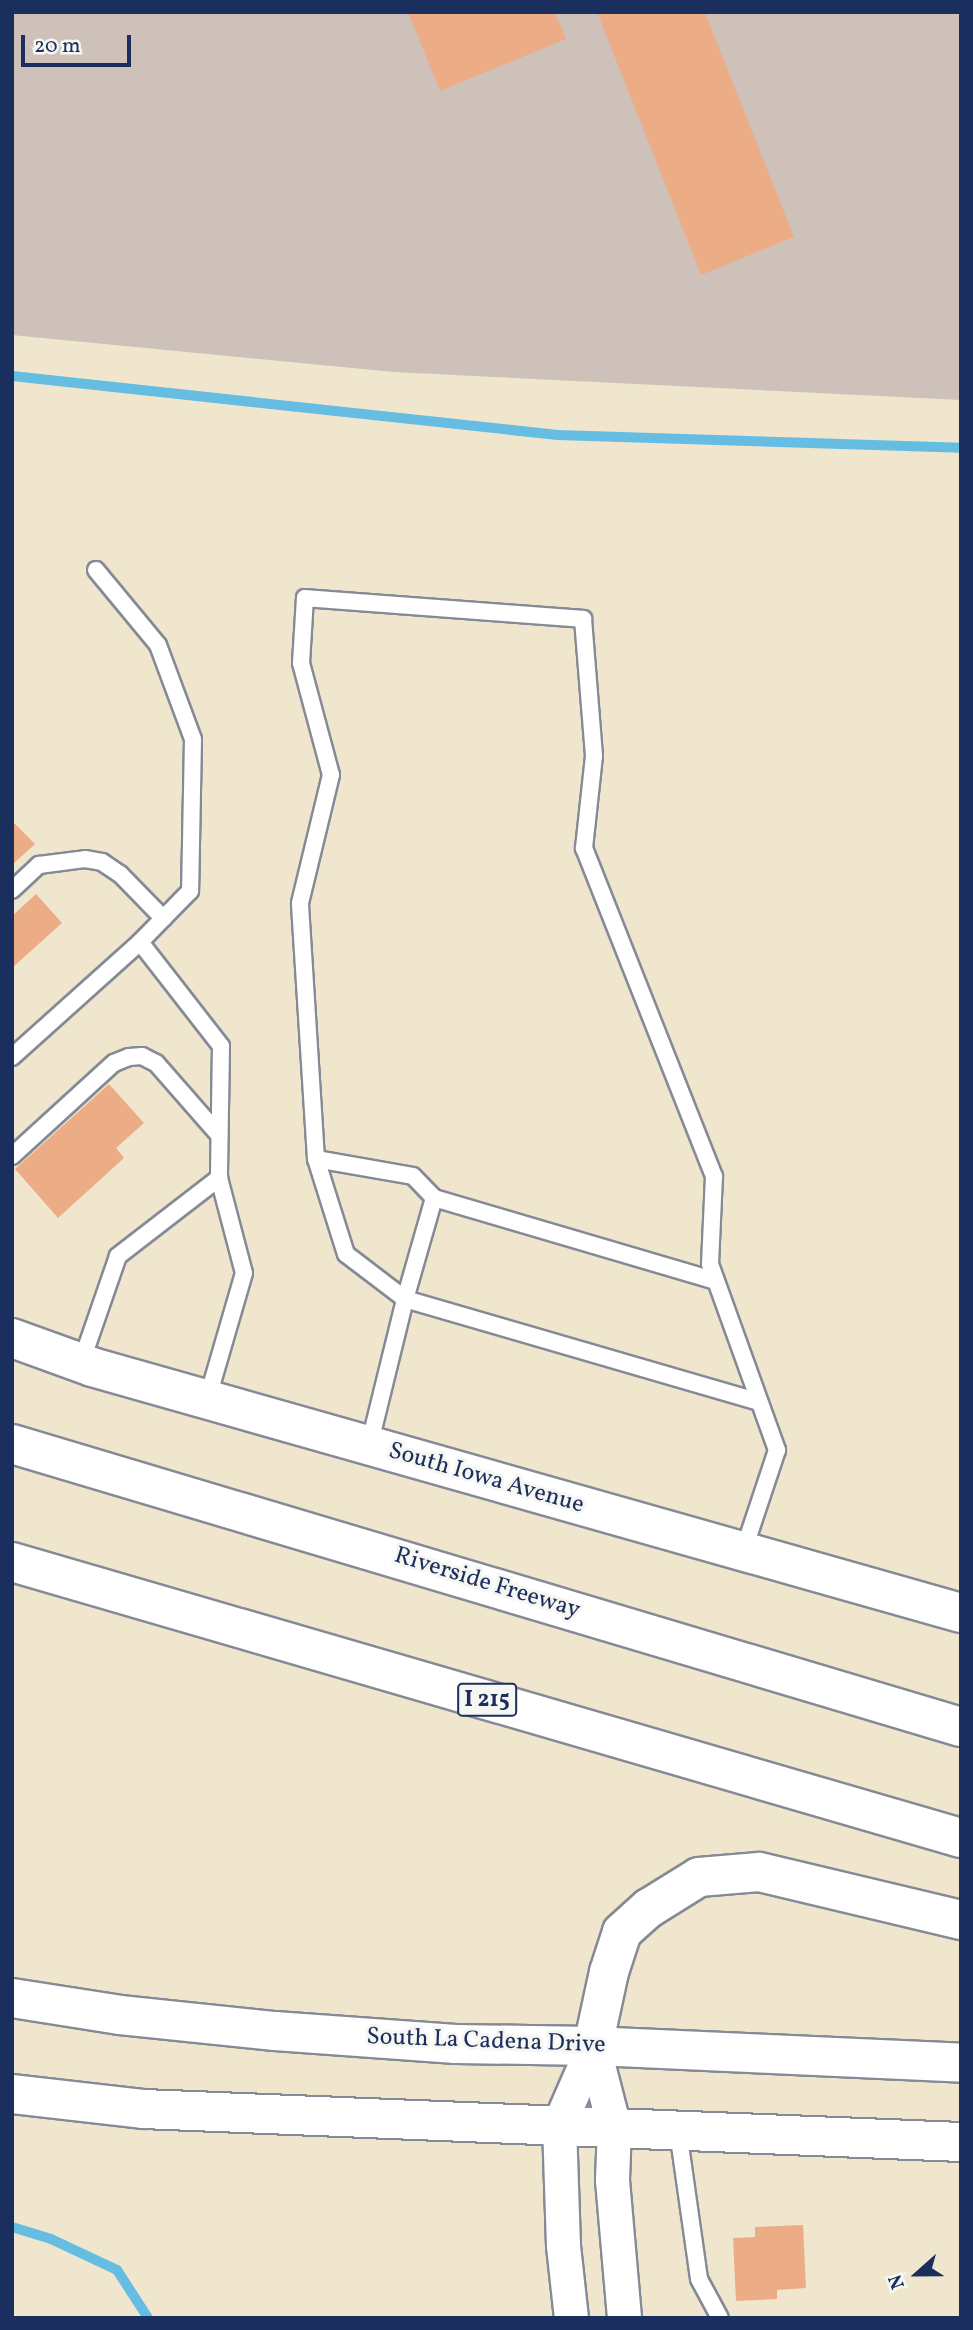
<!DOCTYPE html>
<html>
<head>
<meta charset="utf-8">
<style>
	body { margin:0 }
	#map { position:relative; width:973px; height:2330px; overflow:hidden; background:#efe6cd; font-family:Vollkorn,serif }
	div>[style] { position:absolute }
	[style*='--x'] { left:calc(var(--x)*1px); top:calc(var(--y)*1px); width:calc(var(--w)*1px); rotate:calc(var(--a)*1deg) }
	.industrial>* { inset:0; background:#cec1ba }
	.stream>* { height:10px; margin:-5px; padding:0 5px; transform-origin:5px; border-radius:5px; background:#65bee2 }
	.building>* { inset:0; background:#ecad86 }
	.roads { filter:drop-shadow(2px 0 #858a96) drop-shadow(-2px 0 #858a96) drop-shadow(0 2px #858a96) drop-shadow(0 -2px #858a96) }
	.lane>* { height:16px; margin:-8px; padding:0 8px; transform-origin:8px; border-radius:8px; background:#fff }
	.street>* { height:33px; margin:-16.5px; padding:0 16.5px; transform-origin:16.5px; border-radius:16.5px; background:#fff }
	.secondary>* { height:38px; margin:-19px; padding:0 19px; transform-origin:19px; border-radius:19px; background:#fff }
	.primary>* { height:38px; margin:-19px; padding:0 19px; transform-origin:19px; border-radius:19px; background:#fff }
	.highway>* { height:38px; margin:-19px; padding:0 19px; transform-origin:19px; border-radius:19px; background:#fff }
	span { translate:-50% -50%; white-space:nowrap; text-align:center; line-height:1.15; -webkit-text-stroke:6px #f6f6f2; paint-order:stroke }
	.shield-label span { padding:2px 5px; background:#f6f6f2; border:2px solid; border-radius:5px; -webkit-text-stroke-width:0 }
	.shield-label { font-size:23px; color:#1b2f5e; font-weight:700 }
	.street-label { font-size:24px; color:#1b2f5e }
	.frame { position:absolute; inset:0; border:14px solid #1b2f5e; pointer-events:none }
	.north { position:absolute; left:882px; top:2239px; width:70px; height:70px; -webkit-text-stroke:5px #f6f6f2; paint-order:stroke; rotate:249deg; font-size:19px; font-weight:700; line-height:28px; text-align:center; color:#1b2f5e }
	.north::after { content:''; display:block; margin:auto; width:24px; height:32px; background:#1b2f5e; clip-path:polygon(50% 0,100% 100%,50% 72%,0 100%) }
	.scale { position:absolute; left:21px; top:35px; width:110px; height:32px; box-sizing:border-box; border:4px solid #1b2f5e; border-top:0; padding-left:9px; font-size:21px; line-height:24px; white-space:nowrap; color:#1b2f5e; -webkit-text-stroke:5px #f6f6f2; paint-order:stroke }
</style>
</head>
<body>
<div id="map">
	<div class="industrial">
		<div style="clip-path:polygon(12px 12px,961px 12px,961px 400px,394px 372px,12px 335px)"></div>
	</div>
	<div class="stream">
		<div style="--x:12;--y:376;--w:549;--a:6.17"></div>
		<div style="--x:558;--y:435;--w:403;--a:1.8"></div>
		<div style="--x:12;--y:2227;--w:41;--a:17.1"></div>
		<div style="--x:51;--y:2239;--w:73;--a:25.2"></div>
		<div style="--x:117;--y:2270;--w:57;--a:57.1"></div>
	</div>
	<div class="building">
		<div style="clip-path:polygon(408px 12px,555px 12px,566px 39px,440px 91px)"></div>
		<div style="clip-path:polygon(597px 12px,705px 12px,794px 237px,701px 275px)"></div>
		<div style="clip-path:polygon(12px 821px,35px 844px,12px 865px)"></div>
		<div style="clip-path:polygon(36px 894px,62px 923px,12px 968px,12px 916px)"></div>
		<div style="clip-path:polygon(109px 1084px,144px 1123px,116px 1148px,124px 1158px,58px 1218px,15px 1169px)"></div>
		<div style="clip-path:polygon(803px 2225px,806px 2288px,777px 2290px,777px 2299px,736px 2301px,733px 2238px,755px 2237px,755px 2227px)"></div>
	</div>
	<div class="roads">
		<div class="lane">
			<div style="--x:96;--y:570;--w:97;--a:50.4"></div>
			<div style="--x:158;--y:645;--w:100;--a:69.6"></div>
			<div style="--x:193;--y:739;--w:152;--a:91.1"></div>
			<div style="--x:190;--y:891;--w:71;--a:134.4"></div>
			<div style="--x:12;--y:890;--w:37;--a:-43"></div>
			<div style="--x:39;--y:865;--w:46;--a:-7.4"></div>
			<div style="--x:85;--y:859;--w:17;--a:10"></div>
			<div style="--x:102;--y:862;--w:22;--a:34"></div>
			<div style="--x:120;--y:874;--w:62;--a:45.7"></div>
			<div style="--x:12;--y:1057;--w:172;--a:-41.9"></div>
			<div style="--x:140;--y:942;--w:132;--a:52.1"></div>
			<div style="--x:221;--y:1046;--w:132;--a:90.9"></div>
			<div style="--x:219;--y:1178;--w:98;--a:75.3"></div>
			<div style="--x:244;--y:1273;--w:132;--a:106.2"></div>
			<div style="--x:12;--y:1156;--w:138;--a:-42.4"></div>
			<div style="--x:114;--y:1063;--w:16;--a:-22"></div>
			<div style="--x:129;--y:1057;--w:13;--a:-4"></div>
			<div style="--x:142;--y:1056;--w:16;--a:27"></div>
			<div style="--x:156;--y:1063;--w:96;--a:48.8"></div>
			<div style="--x:316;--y:1159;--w:98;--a:9.9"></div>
			<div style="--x:413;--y:1176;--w:30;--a:46"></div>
			<div style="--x:716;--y:1281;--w:294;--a:-163.6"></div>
			<div style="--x:434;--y:1198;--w:105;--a:106"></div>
			<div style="--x:405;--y:1299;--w:369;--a:16.2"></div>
			<div style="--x:81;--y:1363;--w:113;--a:-70.9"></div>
			<div style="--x:118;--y:1256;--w:128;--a:-37.7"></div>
			<div style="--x:369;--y:1446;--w:151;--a:-76.2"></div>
			<div style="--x:405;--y:1299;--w:74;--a:-142.7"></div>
			<div style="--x:346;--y:1254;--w:100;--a:-107.5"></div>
			<div style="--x:316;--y:1159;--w:256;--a:-93.6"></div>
			<div style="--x:300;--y:903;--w:132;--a:-76.4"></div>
			<div style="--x:331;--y:775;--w:116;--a:-105"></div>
			<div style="--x:301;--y:663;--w:65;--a:-86.5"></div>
			<div style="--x:305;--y:598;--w:279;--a:4.3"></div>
			<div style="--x:583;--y:619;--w:137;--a:85.4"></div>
			<div style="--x:594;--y:756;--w:93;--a:96.2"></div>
			<div style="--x:584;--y:848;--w:353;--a:68.4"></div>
			<div style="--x:714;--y:1176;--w:88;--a:92.6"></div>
			<div style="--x:710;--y:1264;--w:198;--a:70.2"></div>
			<div style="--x:777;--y:1450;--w:108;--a:108.4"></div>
			<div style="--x:678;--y:2131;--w:149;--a:81.9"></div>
			<div style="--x:699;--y:2279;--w:44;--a:61.7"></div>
		</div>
		<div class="street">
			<div style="--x:593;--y:2046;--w:84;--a:75.5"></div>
			<div style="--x:614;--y:2127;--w:53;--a:92.2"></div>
			<div style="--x:612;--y:2180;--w:139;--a:85"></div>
			<div style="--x:571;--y:2318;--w:73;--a:-96.3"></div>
			<div style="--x:563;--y:2245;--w:121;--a:-91.9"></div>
			<div style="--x:559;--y:2124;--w:85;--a:-66.4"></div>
		</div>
		<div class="secondary">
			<div style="--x:12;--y:1998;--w:109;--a:8.9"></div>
			<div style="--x:120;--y:2015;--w:156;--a:5.9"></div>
			<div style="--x:275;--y:2031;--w:181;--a:4.1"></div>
			<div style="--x:456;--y:2044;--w:137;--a:0.8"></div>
			<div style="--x:593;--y:2046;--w:368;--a:2.6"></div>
			<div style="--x:12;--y:2094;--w:132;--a:6.5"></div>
			<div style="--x:143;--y:2109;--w:819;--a:2.31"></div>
		</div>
		<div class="primary">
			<div style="--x:12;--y:1338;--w:85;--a:19.9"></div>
			<div style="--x:92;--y:1367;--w:903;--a:15.81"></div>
		</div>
		<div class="highway">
			<div style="--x:12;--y:1444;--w:990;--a:16.61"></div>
			<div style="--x:12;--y:1562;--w:988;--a:16.22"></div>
			<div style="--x:593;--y:2046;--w:76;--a:-77.8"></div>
			<div style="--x:609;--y:1972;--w:42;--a:-72"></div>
			<div style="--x:622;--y:1932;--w:36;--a:-42"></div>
			<div style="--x:649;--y:1908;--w:59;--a:-31.8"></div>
			<div style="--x:699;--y:1877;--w:60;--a:-4.8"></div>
			<div style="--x:759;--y:1872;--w:208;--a:13.4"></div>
		</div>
	</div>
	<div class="shield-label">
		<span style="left:487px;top:1700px">I 215</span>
	</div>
	<div class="street-label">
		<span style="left:486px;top:1479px;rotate:16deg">South Iowa Avenue</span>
		<span style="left:487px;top:1584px;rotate:17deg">Riverside Freeway</span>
		<span style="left:486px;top:2042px;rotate:2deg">South La Cadena Drive</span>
	</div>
	<div class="frame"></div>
	<div class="north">N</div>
	<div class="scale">20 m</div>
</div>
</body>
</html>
